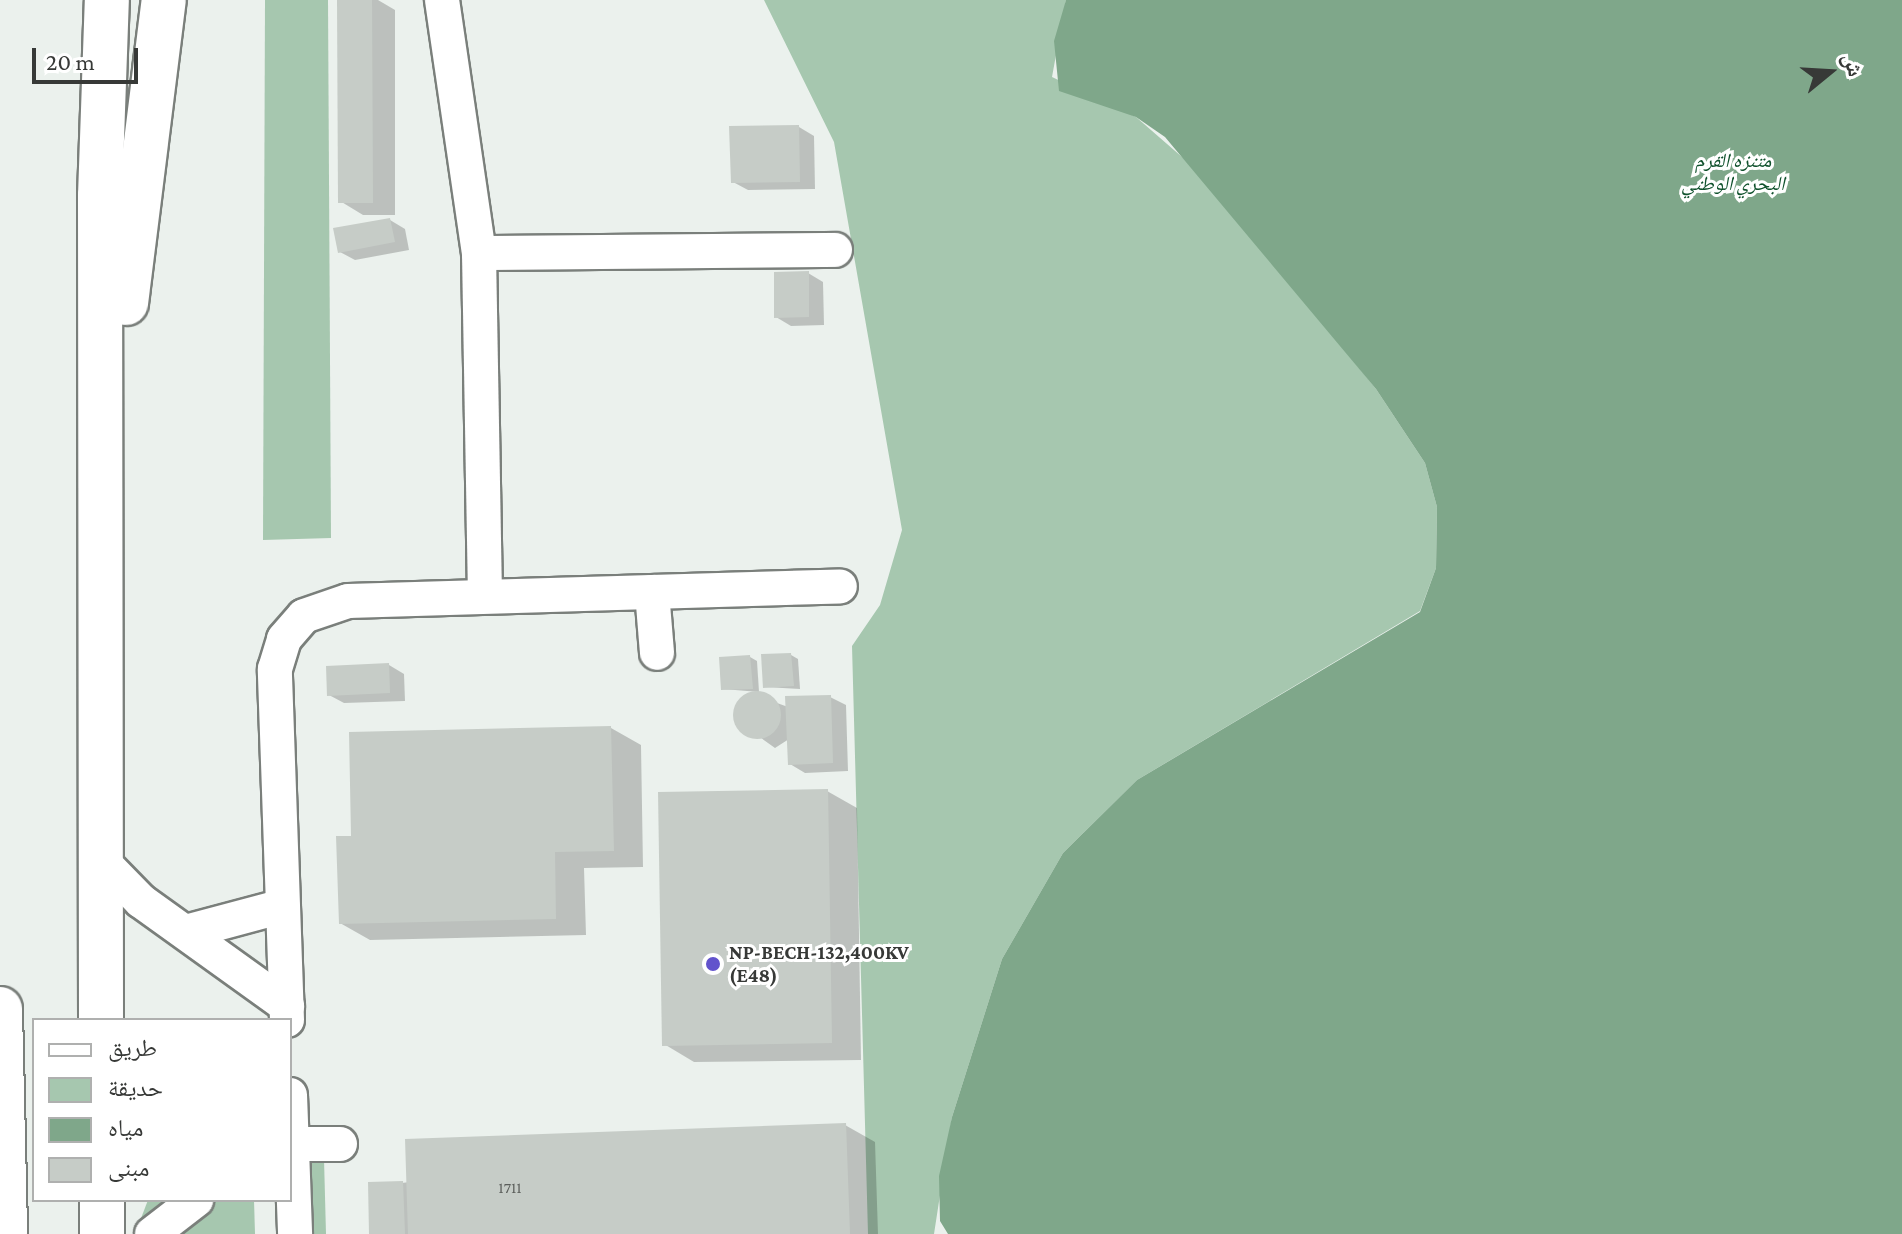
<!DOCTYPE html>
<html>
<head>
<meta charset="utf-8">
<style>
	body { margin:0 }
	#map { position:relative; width:1902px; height:1234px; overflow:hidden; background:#ebf1ed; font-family:"Crimson Pro","Noto Naskh Arabic",serif }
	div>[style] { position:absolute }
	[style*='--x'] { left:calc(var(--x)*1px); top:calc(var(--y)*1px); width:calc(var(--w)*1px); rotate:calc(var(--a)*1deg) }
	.green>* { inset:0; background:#a6c7af }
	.water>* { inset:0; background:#7fa78a }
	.shadow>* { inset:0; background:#0003 }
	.building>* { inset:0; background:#c6ccc7 }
	.round { border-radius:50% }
	.roads { filter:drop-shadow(2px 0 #7a7f7b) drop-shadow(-2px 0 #7a7f7b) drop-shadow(0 2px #7a7f7b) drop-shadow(0 -2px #7a7f7b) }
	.minor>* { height:34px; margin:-17px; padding:0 17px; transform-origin:17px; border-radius:17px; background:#fff }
	.major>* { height:44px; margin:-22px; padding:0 22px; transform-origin:22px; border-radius:22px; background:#fff }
	.highway>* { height:44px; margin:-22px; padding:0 22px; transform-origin:22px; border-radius:22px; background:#fff }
	.dots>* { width:22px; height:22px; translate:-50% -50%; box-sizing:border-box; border:4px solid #fff; border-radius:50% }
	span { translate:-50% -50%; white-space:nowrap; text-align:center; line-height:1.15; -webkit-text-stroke:6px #fff; paint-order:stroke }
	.number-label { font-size:16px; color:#5b5e5b }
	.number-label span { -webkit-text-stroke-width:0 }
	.park-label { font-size:20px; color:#10522d; font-style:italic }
	.poi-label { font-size:20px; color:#373937; font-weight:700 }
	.left { translate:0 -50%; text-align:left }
	.legend { position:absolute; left:32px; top:1018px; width:260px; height:184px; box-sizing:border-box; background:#fff; border:2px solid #afb0af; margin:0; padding:10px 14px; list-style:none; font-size:24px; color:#373937 }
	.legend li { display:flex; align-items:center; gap:16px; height:40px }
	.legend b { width:40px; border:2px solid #afb0af }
	.north { position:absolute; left:1790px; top:32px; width:80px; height:80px; -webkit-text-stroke:6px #fff; paint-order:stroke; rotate:72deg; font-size:22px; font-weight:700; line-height:32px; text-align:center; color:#373937 }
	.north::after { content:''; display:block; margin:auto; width:28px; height:36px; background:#373937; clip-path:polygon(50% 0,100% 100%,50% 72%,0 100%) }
	.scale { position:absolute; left:32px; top:48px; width:106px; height:36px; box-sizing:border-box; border:4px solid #373937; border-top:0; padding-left:10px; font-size:24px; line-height:28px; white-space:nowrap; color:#373937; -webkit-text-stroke:6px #fff; paint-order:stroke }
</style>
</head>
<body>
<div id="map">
	<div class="green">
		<div style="clip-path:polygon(265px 0,328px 0,331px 538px,263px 540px)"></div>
		<div style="clip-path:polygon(764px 0,1066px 0,1052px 77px,1136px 117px,1205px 177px,1376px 389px,1425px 463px,1437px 507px,1436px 568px,1420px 611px,1137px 780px,1063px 853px,1002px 959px,952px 1117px,934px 1234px,868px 1234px,852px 646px,880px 605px,902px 530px,834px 142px)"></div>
		<div style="clip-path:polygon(324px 1159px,326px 1234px,296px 1234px,303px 1160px)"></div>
		<div style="clip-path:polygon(148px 1200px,254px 1200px,255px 1234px,135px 1234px)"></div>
	</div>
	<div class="water">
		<div style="clip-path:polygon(1066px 0,1902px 0,1902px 1234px,948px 1234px,940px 1221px,939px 1176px,952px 1117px,1002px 959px,1063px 853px,1137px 780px,1420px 612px,1436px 568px,1437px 507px,1425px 463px,1376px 389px,1165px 137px,1136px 117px,1059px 91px,1054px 41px)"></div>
	</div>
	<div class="shadow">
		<div style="clip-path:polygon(339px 0,378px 0,395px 10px,395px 215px,363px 215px,340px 201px)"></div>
		<div style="clip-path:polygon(799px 127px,814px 136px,815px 189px,748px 190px,733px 182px)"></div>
		<div style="clip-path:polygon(390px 220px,405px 229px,409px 250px,355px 260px,340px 252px)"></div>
		<div style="clip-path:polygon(808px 273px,823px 282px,824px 325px,791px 326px,776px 317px)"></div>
		<div style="clip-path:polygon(791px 655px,798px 659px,800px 689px,765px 687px)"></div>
		<div style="clip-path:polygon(750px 657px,757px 661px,759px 692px,723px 689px)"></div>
		<div style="clip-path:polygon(389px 665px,404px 674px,405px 701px,344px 703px,329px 695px)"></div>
		<div style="clip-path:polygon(752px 694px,788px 707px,830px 697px,846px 705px,848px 771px,805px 773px,790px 764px,789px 739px,775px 748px,736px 720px,737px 707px)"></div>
		<div style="clip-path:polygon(611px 728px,641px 745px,643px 867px,584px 868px,586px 935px,370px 940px,340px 923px,353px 838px)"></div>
		<div style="clip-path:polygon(827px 791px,857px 808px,861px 1060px,694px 1062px,664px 1044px)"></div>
		<div style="clip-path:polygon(845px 1125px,875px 1142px,878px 1234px,371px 1234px,402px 1183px)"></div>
	</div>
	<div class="building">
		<div style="clip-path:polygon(337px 0,372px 0,373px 203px,338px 203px)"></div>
		<div style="clip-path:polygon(799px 125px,800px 182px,731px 183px,729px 126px)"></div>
		<div style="clip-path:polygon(390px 218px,395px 242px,338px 253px,333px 228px)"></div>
		<div style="clip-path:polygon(809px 271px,809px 317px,774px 318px,774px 272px)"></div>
		<div style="clip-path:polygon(791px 653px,794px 686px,763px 688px,761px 654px)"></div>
		<div style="clip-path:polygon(750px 655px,753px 689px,721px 690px,719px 657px)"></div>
		<div style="clip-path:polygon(389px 663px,390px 693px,327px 696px,326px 666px)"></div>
		<div class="round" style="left:733px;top:691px;width:48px;height:48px"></div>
		<div style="clip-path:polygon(831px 695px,833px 763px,788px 765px,785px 696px)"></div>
		<div style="clip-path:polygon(611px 726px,614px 851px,555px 852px,556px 919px,339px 924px,336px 836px,351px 836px,349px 732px)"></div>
		<div style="clip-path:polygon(828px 789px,832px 1043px,662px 1046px,658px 792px)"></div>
		<div style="clip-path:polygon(846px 1123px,850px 1234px,408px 1234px,405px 1139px)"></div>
		<div style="clip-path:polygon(403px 1181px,405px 1234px,369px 1234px,368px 1182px)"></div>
	</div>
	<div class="roads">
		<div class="minor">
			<div style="--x:442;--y:0;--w:256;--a:81.7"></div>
			<div style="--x:479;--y:253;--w:343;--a:89"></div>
			<div style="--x:479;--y:253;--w:356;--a:-0.5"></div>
			<div style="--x:652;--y:592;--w:61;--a:85.3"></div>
			<div style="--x:101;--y:860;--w:57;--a:45.7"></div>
			<div style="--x:141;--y:901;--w:180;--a:35.7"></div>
			<div style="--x:186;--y:932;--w:100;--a:-15"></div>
			<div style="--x:287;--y:1020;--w:351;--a:-92"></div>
			<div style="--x:275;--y:669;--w:31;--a:-73"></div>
			<div style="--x:284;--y:639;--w:30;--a:-49"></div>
			<div style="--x:304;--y:616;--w:46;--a:-18.8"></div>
			<div style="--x:348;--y:601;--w:492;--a:-1.7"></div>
			<div style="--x:290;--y:1095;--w:139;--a:87.9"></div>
			<div style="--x:292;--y:1144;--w:48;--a:0"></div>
			<div style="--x:152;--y:1234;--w:56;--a:-37.7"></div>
		</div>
		<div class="major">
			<div style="--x:126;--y:303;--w:305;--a:-82.9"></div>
			<div style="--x:101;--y:1020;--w:824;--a:-90.07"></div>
			<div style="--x:100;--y:196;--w:196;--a:-88"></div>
			<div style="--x:102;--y:1200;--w:34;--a:90"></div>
		</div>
		<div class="highway">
			<div style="--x:0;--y:1009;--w:225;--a:88.7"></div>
		</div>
	</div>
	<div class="dots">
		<div style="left:713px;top:964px;background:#6253cc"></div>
	</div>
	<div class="number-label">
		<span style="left:510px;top:1188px">1711</span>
	</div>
	<div class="park-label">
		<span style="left:1733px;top:172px">متنزه القرم<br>البحري الوطني</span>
	</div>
	<div class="poi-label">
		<span class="left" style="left:729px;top:964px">NP-BECH-132,400KV<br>(E48)</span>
	</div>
	<ul class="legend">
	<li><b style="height:10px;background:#fff"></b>طريق</li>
	<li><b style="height:22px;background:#a6c7af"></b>حديقة</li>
	<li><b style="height:22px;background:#7fa78a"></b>مياه</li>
	<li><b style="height:22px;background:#c6ccc7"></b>مبنى</li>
	</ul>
	<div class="north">ش</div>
	<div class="scale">20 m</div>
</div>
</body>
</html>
